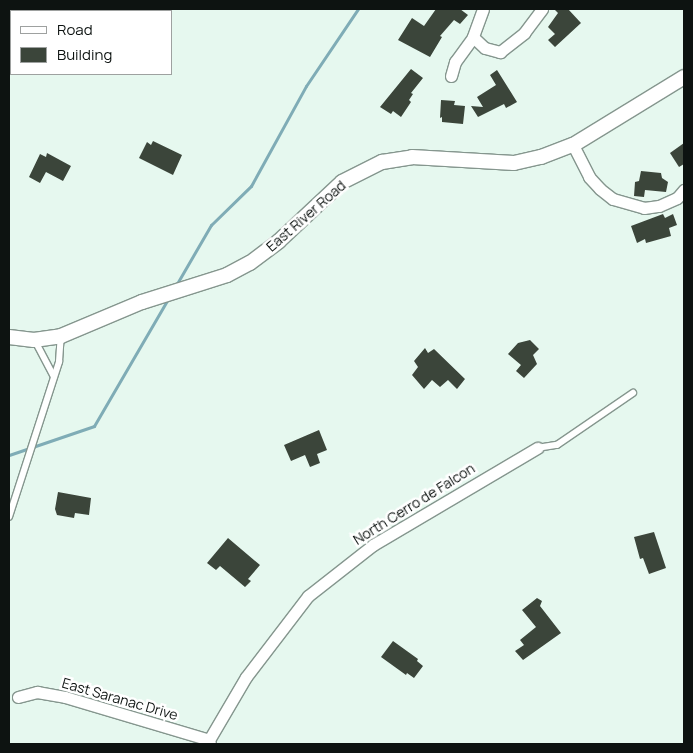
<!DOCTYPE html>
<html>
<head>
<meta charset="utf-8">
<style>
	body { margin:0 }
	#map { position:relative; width:693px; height:753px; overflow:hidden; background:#e6f8ef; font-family:Manrope,sans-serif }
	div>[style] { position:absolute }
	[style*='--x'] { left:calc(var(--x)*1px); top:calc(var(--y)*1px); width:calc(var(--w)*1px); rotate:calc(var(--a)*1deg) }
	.stream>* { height:3px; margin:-1.5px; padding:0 1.5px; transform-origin:1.5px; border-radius:1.5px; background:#7facb6 }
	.building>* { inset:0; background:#3b453a }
	.roads { filter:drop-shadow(1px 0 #85968e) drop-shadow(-1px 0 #85968e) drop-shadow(0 1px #85968e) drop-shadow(0 -1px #85968e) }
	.service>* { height:5.5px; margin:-2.75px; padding:0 2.75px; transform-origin:2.75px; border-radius:2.75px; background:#fff }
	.minor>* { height:11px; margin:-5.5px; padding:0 5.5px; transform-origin:5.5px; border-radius:5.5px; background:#fff }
	.tertiary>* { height:14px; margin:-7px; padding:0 7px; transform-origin:7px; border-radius:7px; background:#fff }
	span { translate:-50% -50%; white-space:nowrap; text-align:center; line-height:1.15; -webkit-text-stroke:5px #fff; paint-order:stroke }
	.street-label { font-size:14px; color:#0d1311 }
	.frame { position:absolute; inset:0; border:10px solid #0d1311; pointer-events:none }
	.legend { position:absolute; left:10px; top:10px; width:162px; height:65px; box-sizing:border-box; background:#fff; border:1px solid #9ea1a0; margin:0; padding:6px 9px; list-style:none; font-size:15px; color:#0d1311 }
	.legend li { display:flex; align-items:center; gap:10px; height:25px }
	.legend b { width:25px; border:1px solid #9ea1a0 }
</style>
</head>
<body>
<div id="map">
	<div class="stream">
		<div style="--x:175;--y:287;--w:72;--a:-59.9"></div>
		<div style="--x:211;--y:225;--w:56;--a:-44.3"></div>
		<div style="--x:251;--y:186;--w:114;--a:-61.2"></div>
		<div style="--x:306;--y:86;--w:93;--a:-56"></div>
		<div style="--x:9;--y:455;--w:90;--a:-18.8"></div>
		<div style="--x:94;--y:426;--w:147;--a:-59.8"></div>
	</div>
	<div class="building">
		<div style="clip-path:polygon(436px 9px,460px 9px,468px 15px,460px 24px,454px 20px,440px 36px,442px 37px,430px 57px,398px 40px,412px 18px,424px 26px)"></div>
		<div style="clip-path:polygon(554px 9px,568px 9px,581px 23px,555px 47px,548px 40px,555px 34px,548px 27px,558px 13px)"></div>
		<div style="clip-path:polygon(411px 69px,423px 78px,411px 93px,413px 94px,409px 100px,411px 102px,401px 117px,393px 111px,391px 114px,380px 107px)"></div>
		<div style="clip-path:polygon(497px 70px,517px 102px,506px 108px,504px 104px,478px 117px,471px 106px,483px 107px,477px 97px,496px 85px,490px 75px)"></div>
		<div style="clip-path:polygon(441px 100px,455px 101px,454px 105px,465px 106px,463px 124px,442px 122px,442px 117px,440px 118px)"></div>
		<div style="clip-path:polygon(153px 141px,182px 155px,173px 175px,139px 158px,147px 142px,151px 145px)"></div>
		<div style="clip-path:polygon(684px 143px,684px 164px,679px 167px,670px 153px)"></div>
		<div style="clip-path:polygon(47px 153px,71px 166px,63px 181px,46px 172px,40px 183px,29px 177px,40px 154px,46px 157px)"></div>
		<div style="clip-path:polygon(641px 171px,661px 173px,662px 178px,668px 182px,666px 192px,645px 190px,644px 197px,634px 196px,635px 182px,639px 181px)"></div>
		<div style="clip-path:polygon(663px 214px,665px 218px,673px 214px,677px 225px,669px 228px,671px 236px,646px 243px,645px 239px,637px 243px,631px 226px)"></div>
		<div style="clip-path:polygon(530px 340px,539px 349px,533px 355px,537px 364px,524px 378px,516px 371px,521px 365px,508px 354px,518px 343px)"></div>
		<div style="clip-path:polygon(425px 348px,428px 353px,434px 349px,465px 379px,457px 389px,448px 380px,440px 387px,432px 380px,424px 389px,412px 375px,418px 367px,414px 361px)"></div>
		<div style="clip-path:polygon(319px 430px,327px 450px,317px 454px,320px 463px,310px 467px,305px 455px,291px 461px,284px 445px)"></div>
		<div style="clip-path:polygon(58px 492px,91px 498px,89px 515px,75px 513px,74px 518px,57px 515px,55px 509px)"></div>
		<div style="clip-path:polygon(654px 532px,666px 568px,649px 574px,643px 558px,640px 559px,634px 537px)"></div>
		<div style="clip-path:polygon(228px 538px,260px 565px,248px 579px,251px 581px,245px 587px,220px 566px,216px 570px,207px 563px)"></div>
		<div style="clip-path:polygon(537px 598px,542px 601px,540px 606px,561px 633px,523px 660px,515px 651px,524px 645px,520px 640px,536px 627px,522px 610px)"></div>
		<div style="clip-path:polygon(393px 641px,418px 659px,417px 661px,423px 666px,414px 678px,407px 673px,406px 675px,381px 657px)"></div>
	</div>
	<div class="roads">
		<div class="service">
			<div style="--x:35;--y:340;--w:41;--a:62.2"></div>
			<div style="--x:537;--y:448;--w:20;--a:-9"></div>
			<div style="--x:557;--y:445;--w:92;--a:-34.4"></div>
			<div style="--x:9;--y:517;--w:163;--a:-72.1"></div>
			<div style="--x:59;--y:362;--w:26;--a:-86"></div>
		</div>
		<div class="minor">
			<div style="--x:483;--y:9;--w:30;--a:110"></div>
			<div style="--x:473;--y:37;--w:16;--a:43"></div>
			<div style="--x:485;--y:48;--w:16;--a:15"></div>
			<div style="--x:500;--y:52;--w:31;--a:-38"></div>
			<div style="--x:524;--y:33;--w:30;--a:-53"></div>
			<div style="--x:451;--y:76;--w:15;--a:-74"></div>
			<div style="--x:455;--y:62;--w:31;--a:-54"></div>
			<div style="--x:573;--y:145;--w:36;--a:63"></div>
			<div style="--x:589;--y:177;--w:16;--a:47"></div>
			<div style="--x:600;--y:189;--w:16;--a:38"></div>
			<div style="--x:613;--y:199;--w:32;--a:16"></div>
			<div style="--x:644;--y:208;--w:15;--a:-8"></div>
			<div style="--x:659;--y:206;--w:20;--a:-24"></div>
			<div style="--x:677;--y:198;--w:11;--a:-49"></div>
			<div style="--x:18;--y:697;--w:20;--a:-15"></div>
			<div style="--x:37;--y:692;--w:28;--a:10"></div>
			<div style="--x:65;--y:697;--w:150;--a:16.6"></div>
			<div style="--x:209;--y:740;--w:4;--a:76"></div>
			<div style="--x:209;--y:740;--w:73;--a:-59.6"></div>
			<div style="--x:246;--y:677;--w:102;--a:-52.6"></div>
			<div style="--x:308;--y:596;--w:83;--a:-38.1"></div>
			<div style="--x:373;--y:545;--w:191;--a:-30.6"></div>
		</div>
		<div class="tertiary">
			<div style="--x:9;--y:337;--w:25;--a:7"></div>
			<div style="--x:34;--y:340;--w:27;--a:-8"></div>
			<div style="--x:61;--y:336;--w:88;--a:-22.8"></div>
			<div style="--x:142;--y:302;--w:89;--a:-17.6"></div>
			<div style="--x:227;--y:275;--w:26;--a:-28"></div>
			<div style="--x:250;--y:263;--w:36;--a:-37"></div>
			<div style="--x:279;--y:241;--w:86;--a:-43.1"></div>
			<div style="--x:342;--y:182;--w:45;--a:-26.6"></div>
			<div style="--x:382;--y:162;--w:30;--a:-9"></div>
			<div style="--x:412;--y:157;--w:102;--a:3.4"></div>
			<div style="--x:514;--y:163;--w:28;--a:-13"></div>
			<div style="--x:541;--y:157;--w:34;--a:-21"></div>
			<div style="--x:573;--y:145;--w:130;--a:-31.5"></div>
		</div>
	</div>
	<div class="street-label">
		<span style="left:306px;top:216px;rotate:-41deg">East River Road</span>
		<span style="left:414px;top:504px;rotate:-32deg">North Cerro de Falcon</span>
		<span style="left:120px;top:699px;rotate:16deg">East Saranac Drive</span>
	</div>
	<div class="frame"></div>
	<ul class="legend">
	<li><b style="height:6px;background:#fff"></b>Road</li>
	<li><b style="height:14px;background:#3b453a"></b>Building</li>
	</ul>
</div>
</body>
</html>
